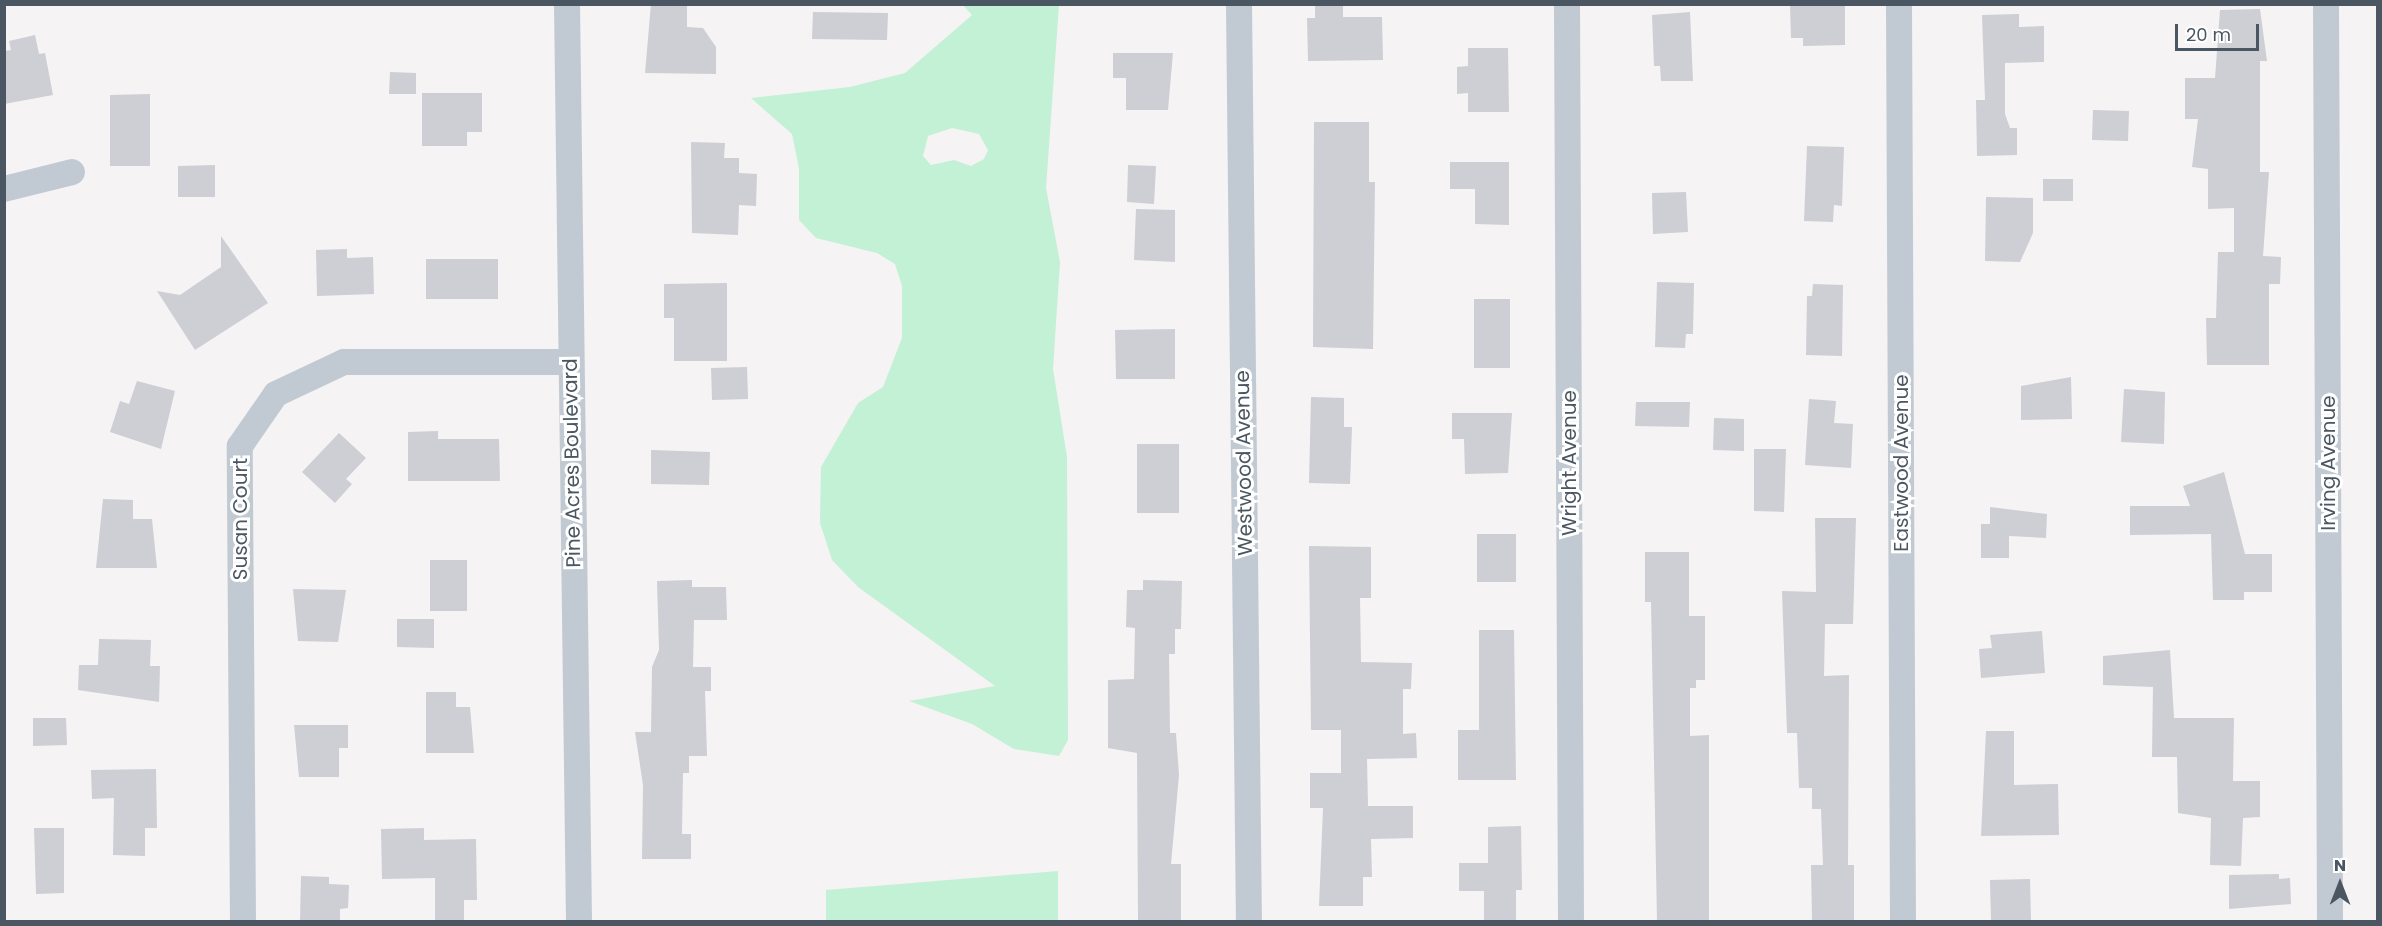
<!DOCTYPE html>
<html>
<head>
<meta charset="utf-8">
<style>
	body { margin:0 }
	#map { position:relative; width:2382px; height:926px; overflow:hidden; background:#f5f3f3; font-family:Poppins,sans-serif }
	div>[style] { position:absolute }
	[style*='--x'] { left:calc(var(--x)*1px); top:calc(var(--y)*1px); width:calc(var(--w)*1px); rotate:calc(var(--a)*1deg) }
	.green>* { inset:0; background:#c3f1d5 }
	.building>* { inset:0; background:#cdcfd5 }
	.street>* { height:26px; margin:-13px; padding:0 13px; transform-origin:13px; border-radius:13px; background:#c1cad2 }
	span { translate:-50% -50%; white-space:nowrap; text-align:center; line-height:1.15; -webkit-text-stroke:6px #fff; paint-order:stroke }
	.street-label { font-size:20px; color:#4a5661 }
	.frame { position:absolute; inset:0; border:6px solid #4a5661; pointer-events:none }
	.north { position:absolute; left:2310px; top:854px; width:60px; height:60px; -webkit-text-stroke:4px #fff; paint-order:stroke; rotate:0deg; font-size:16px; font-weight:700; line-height:24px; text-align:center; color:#4a5661 }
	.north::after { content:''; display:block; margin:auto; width:21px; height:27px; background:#4a5661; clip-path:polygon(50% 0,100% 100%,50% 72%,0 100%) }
	.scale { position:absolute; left:2175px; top:24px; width:84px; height:27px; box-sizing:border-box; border:3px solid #4a5661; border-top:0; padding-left:8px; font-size:18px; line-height:21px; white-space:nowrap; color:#4a5661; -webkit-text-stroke:4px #fff; paint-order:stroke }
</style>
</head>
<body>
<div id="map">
	<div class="green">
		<div style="clip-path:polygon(evenodd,963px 5px,1059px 5px,1046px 188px,1060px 262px,1053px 369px,1067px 457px,1068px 740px,1059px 756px,1014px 749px,972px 724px,909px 701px,995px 686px,858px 587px,832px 560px,820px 523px,821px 467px,858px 403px,883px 387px,902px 338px,902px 286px,895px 264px,877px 253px,816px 238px,799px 220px,799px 168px,792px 134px,751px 98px,850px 87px,905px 73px,972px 15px,963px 5px,952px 128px,979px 134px,988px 150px,984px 159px,971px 166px,954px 160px,931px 165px,923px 156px,928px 136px,952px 128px)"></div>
		<div style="clip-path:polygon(1058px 871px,1058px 921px,826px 921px,826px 890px)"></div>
	</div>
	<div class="building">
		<div style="clip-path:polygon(651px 4px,687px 4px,687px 27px,703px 28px,716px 47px,716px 74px,645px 73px)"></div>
		<div style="clip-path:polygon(1315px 4px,1343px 4px,1343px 17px,1382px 17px,1383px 60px,1308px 61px,1307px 18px,1315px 18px)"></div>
		<div style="clip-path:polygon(1790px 4px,1845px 4px,1845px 45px,1803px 46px,1803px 38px,1791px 38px)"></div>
		<div style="clip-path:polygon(2260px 9px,2267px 61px,2260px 61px,2260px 172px,2269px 172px,2263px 256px,2281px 257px,2280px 284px,2269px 284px,2269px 365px,2207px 365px,2206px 318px,2216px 318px,2218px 252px,2234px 252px,2234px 208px,2208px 209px,2208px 169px,2192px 167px,2198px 119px,2185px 119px,2185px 78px,2215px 78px,2220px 10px)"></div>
		<div style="clip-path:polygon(813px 12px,888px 13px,887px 40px,812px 39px)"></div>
		<div style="clip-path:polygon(1690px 12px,1693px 81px,1661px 81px,1660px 66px,1654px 66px,1652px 15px)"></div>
		<div style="clip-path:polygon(2019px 14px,2019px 27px,2044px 26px,2044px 62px,2005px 63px,2005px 114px,2010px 128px,2017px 128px,2017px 155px,1977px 156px,1976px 100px,1985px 100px,1982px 15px)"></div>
		<div style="clip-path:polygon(35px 35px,39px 54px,45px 53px,53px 95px,4px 104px,4px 51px,11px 50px,9px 41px)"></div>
		<div style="clip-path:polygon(1468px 48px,1508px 48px,1509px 112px,1468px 112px,1468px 93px,1457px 94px,1457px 67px,1468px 66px)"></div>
		<div style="clip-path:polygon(1113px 53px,1173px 53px,1168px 110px,1126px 110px,1126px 78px,1113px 78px)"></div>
		<div style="clip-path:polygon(390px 72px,416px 73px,416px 94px,389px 94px)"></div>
		<div style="clip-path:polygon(422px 93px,482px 93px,482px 132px,467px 132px,467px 146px,422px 146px)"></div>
		<div style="clip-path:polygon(150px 94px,150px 166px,110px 166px,110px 95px)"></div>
		<div style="clip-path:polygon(2093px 110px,2129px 111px,2128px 141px,2092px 140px)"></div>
		<div style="clip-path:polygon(1314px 122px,1369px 122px,1369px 182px,1375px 182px,1373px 349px,1313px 347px)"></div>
		<div style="clip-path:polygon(691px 142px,725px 143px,724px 158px,739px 158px,739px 173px,757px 174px,756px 206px,739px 205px,738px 235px,692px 233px)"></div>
		<div style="clip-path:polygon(1807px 146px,1844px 147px,1842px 206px,1834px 205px,1833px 222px,1804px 221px)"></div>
		<div style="clip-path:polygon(1450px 162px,1509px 162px,1509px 225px,1475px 224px,1475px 189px,1450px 189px)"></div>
		<div style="clip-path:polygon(215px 165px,215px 197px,178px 197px,178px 166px)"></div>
		<div style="clip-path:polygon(1128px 165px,1156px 166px,1154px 204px,1127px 202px)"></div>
		<div style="clip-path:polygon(2043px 179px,2073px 179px,2073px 201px,2043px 201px)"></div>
		<div style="clip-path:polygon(1686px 192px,1688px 232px,1653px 234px,1652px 193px)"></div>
		<div style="clip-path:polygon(1986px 197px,2033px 198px,2033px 233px,2020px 262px,1985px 261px)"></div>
		<div style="clip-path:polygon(1136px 209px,1175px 210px,1175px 262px,1134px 260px)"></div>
		<div style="clip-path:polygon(221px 236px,268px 303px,195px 350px,157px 291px,180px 295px,221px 267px)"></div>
		<div style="clip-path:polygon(347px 249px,347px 258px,373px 257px,374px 294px,317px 296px,316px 250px)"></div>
		<div style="clip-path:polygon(426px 259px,498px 259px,498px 299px,426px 299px)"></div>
		<div style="clip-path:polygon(1657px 282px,1694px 283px,1693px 334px,1686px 334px,1685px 348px,1655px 347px)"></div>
		<div style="clip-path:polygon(727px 283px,727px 361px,674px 361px,674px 318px,664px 318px,664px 284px)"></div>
		<div style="clip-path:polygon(1813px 284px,1843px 285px,1842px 356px,1806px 355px,1807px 296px,1812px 296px)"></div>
		<div style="clip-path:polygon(1474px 299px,1510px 299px,1510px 368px,1474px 368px)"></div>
		<div style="clip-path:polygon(1175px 329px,1175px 379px,1116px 379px,1115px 330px)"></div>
		<div style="clip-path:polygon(747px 367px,748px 399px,712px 400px,711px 368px)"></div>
		<div style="clip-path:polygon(2071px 377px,2072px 419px,2021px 420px,2021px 386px)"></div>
		<div style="clip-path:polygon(137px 381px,175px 391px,161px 449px,110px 432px,120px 401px,129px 404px)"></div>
		<div style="clip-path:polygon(2124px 389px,2165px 392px,2164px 444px,2121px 442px)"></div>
		<div style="clip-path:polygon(1311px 397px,1344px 398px,1344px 427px,1352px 427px,1350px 484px,1309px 483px)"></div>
		<div style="clip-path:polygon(1809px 399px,1836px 401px,1834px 423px,1853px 424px,1851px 468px,1805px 465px)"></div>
		<div style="clip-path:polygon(1636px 402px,1690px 402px,1689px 427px,1635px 426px)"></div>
		<div style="clip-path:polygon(1452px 413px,1512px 413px,1508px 473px,1465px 474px,1464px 439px,1452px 439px)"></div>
		<div style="clip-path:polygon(1714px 418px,1744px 419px,1744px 451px,1713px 450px)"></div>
		<div style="clip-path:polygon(438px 431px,438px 439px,499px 439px,500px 481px,408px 481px,408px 432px)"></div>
		<div style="clip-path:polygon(339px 433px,366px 458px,346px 479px,352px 484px,335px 503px,302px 472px)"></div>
		<div style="clip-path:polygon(1137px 444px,1179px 444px,1179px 513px,1137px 513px)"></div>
		<div style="clip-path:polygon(1754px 449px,1786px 449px,1784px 512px,1754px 511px)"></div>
		<div style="clip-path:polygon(651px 450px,710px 452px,709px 485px,651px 484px)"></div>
		<div style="clip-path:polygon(2224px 472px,2245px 554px,2272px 554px,2272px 592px,2244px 592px,2244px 600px,2213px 600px,2211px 534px,2130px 535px,2130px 506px,2190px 506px,2183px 486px)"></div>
		<div style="clip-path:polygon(103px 499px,133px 500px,133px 519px,152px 519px,157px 568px,96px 568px)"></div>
		<div style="clip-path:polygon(1990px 507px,2047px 514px,2046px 538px,2009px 536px,2009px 558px,1981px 558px,1981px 524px,1990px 524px)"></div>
		<div style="clip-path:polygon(1815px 518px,1856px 518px,1853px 624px,1825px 624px,1824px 676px,1849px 675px,1848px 865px,1854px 865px,1854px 921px,1812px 921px,1811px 865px,1823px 865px,1821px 809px,1812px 809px,1812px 788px,1799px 788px,1797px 733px,1787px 733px,1782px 591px,1816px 592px)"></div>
		<div style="clip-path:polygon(1477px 534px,1516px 534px,1516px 582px,1477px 582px)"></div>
		<div style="clip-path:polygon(1309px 546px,1371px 547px,1371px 598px,1360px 598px,1361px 662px,1412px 663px,1411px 689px,1403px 689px,1403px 734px,1416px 733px,1417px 758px,1367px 759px,1368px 806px,1413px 806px,1413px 838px,1371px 839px,1372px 877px,1363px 877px,1363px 906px,1319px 906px,1323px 808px,1310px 808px,1310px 773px,1341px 773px,1341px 730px,1311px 730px)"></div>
		<div style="clip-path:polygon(1645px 552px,1689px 552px,1689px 616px,1705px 616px,1705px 680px,1696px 680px,1696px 688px,1690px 688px,1690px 736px,1709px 735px,1709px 921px,1657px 921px,1651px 602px,1645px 602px)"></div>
		<div style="clip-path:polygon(430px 560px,467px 560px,467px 611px,430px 611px)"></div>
		<div style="clip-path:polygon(692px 580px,692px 587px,726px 587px,727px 620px,694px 620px,693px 667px,711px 667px,711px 691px,705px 691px,707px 756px,689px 756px,689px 773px,683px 773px,682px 834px,691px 834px,691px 859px,642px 859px,643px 785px,635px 732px,651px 732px,652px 667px,659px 650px,657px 581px)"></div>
		<div style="clip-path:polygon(1143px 580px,1182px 581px,1181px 629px,1175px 629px,1175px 654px,1169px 654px,1170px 733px,1176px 733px,1179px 775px,1171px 864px,1181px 864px,1181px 920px,1138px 920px,1137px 753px,1108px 748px,1108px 680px,1134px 679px,1135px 628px,1126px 627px,1127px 590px,1143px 590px)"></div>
		<div style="clip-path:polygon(293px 589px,346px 590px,338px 642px,298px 641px)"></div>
		<div style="clip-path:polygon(397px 619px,434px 619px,434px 648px,397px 647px)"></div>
		<div style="clip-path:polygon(1479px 630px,1514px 630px,1516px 780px,1458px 780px,1458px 730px,1479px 730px)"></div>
		<div style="clip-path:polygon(2042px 631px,2045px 673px,1981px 678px,1979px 649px,1992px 648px,1990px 635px)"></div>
		<div style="clip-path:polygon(99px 639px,151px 640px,150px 666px,160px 666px,159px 702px,78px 690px,79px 665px,98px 665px)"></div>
		<div style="clip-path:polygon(2170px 650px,2174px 718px,2234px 718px,2233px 781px,2260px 781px,2260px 817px,2243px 818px,2241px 866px,2210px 865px,2211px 818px,2178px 813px,2177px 757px,2152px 757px,2153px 687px,2103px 685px,2103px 656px)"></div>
		<div style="clip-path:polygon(426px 692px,456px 692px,456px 707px,470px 707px,474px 753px,426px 753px)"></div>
		<div style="clip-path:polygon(33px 718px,66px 718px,67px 745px,33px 746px)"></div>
		<div style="clip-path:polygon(294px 725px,348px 725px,348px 748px,339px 748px,339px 777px,299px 777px)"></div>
		<div style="clip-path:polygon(1986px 731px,2014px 731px,2014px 785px,2058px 784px,2059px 835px,1981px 836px)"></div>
		<div style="clip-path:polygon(156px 769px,157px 828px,145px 828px,145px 856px,113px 855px,114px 798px,92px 799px,91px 770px)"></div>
		<div style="clip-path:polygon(1521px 826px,1522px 890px,1516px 890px,1516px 921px,1484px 921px,1484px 891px,1459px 891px,1459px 863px,1488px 863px,1488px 827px)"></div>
		<div style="clip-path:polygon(34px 828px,64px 828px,64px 893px,36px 894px)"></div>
		<div style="clip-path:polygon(424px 828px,424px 840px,476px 839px,477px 900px,464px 900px,464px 921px,435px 921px,435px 878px,382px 879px,381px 829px)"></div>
		<div style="clip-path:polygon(2279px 874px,2279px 879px,2290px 878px,2291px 904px,2229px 909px,2229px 875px)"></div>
		<div style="clip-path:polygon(301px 876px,329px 877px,329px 884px,349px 885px,348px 908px,340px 909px,340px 921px,300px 921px)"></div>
		<div style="clip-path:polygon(2030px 879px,2031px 921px,1991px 921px,1990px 880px)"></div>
	</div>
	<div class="street">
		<div style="--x:567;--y:4;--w:918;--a:89.25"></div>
		<div style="--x:1239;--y:4;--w:918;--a:89.38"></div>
		<div style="--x:1567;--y:4;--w:918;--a:89.75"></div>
		<div style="--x:1899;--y:4;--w:918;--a:89.75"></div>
		<div style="--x:2326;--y:4;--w:918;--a:89.75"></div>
		<div style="--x:4;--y:189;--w:70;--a:-14"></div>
		<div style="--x:243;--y:922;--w:476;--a:-90.4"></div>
		<div style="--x:240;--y:446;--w:63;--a:-55.3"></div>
		<div style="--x:276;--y:394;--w:75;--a:-25.2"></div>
		<div style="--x:344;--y:362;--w:226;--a:0"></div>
	</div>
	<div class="street-label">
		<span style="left:572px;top:463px;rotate:-91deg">Pine Acres Boulevard</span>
		<span style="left:1244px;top:463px;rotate:-91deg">Westwood Avenue</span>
		<span style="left:1569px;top:463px;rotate:-90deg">Wright Avenue</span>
		<span style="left:1901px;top:463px;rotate:-90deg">Eastwood Avenue</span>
		<span style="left:2328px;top:463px;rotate:-90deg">Irving Avenue</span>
		<span style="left:240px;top:519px;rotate:-90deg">Susan Court</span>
	</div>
	<div class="frame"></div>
	<div class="north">N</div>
	<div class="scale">20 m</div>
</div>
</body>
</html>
